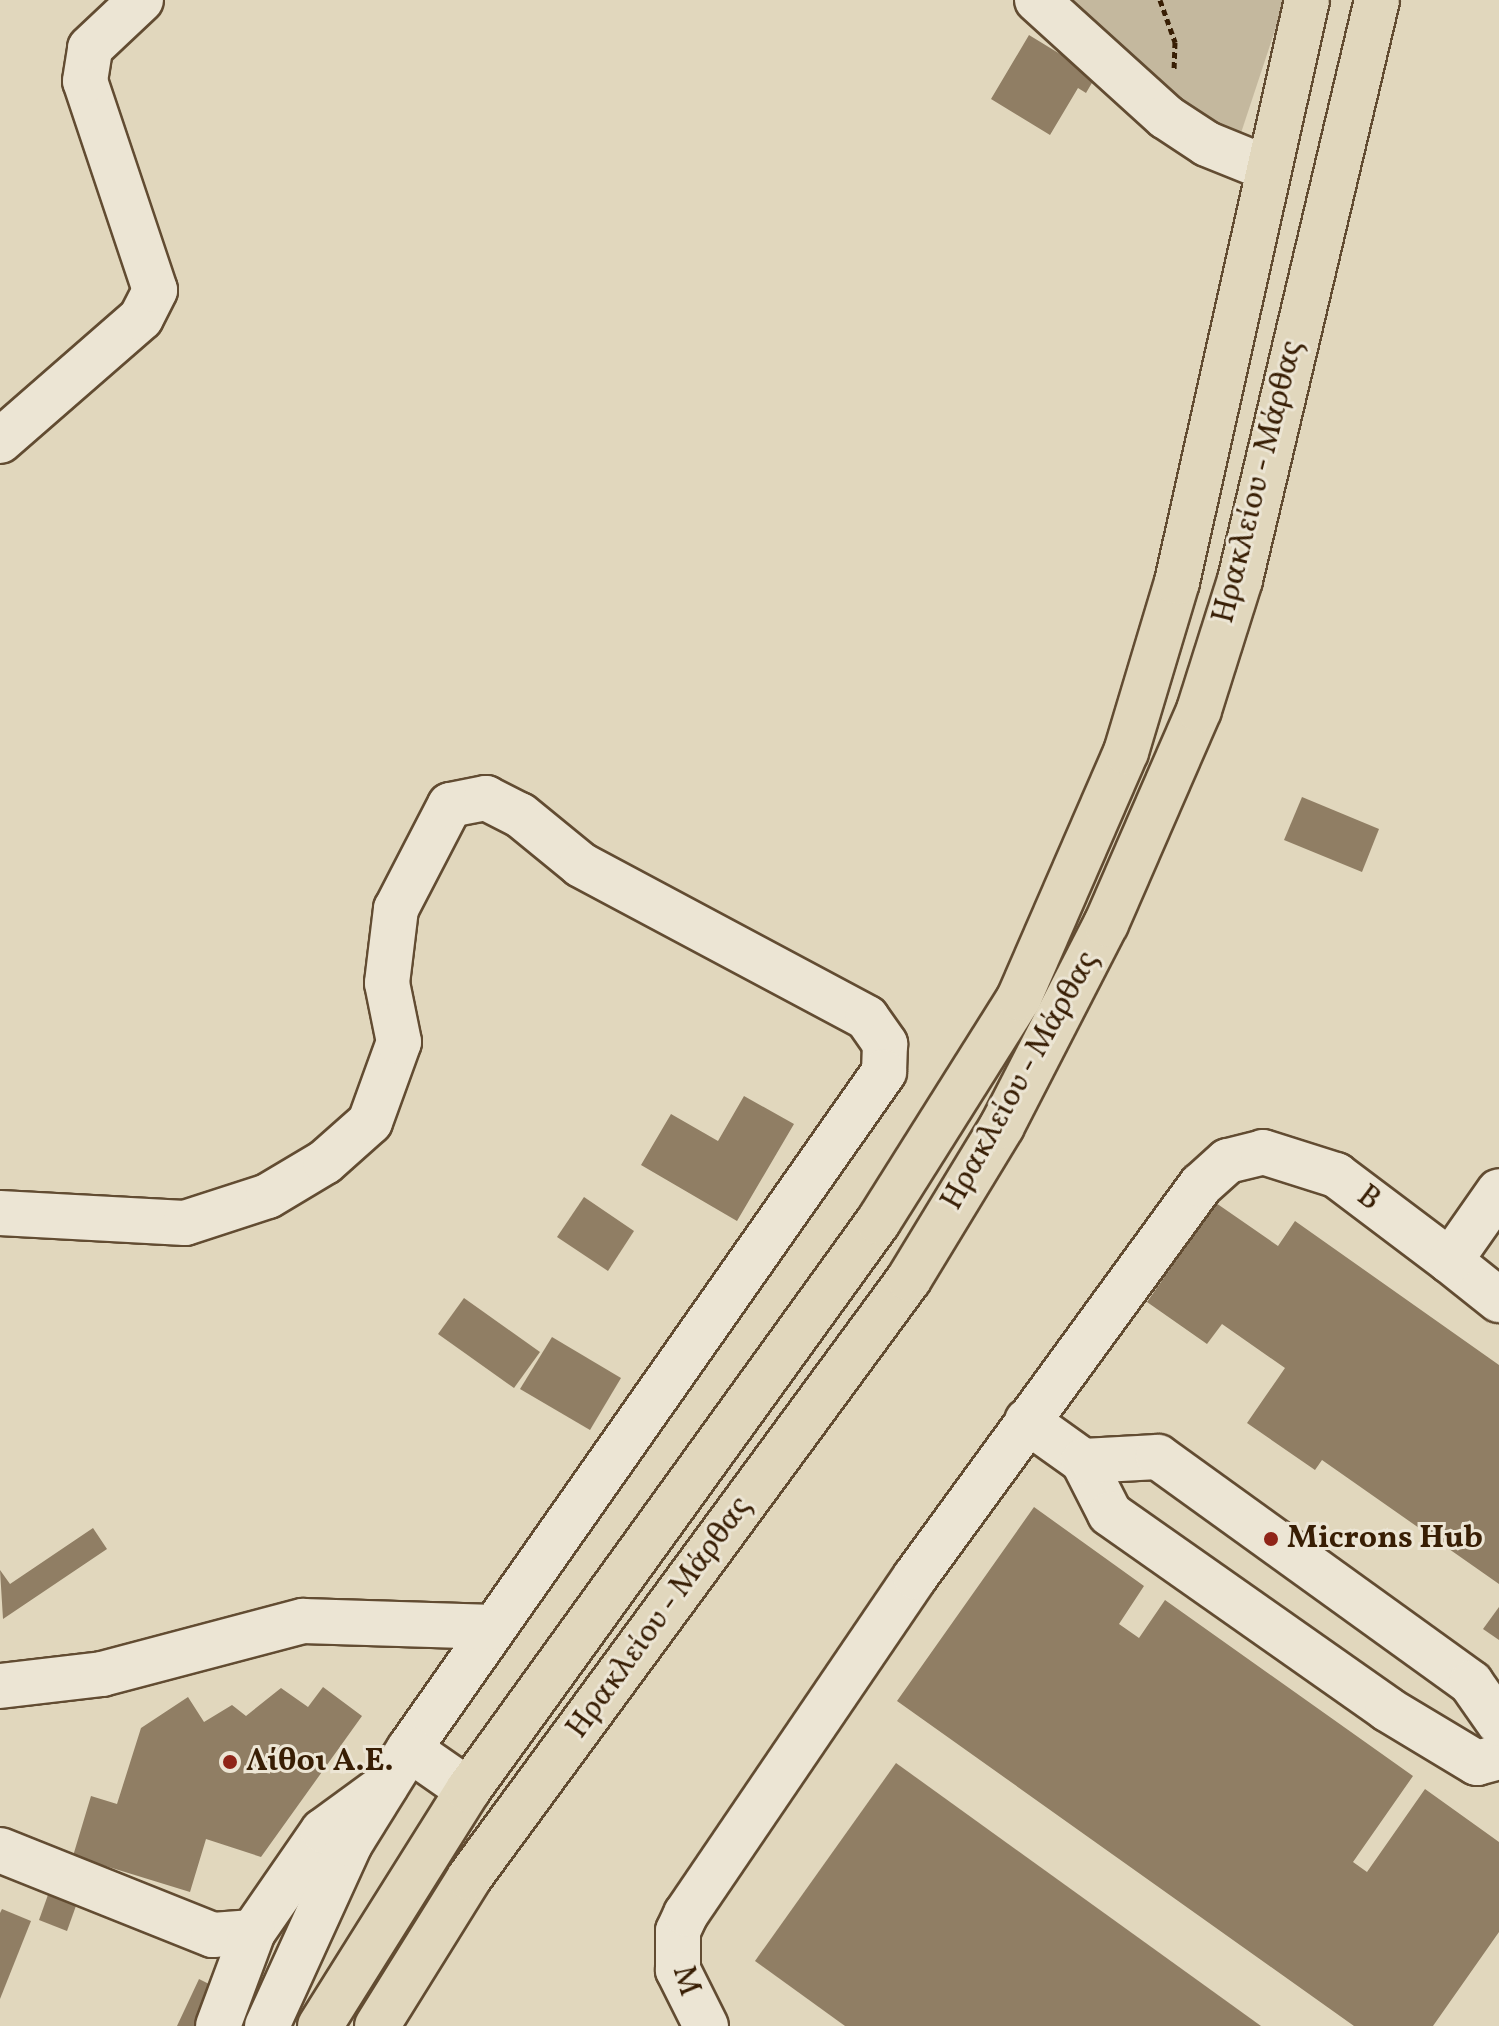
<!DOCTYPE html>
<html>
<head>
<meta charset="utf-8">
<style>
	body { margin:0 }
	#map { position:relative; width:1499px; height:2026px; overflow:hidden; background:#e1d7bd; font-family:Vollkorn,serif }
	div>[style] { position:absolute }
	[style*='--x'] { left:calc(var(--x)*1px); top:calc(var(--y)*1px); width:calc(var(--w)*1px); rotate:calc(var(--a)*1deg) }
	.green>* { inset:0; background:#c4b89e }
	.building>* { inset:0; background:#907e64 }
	.path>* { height:5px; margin-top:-2.5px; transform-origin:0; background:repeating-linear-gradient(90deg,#381e04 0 6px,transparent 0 10px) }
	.roads { filter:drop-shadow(2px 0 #624c32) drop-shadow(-2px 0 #624c32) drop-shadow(0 2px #624c32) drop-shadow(0 -2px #624c32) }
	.minor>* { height:44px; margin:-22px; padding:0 22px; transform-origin:22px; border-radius:22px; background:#ece5d4 }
	.major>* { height:44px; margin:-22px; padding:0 22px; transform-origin:22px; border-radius:22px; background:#e1d7bd }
	.dots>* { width:22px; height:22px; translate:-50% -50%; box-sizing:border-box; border:4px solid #ece5d4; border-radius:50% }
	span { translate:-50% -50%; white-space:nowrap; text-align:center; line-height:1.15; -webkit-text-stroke:6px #ece5d4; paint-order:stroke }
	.street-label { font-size:32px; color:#381e04 }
	.poi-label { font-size:32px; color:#381e04; font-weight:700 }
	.left { translate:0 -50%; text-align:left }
</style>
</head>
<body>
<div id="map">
	<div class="green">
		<div style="clip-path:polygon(1057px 0,1285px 0,1239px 139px,1220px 138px)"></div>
	</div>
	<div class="building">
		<div style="clip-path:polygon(1029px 35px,1096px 76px,1086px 93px,1078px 88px,1050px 135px,991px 99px)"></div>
		<div style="clip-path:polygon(1302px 797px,1379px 829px,1362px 872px,1284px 840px)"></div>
		<div style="clip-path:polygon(744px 1096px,794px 1124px,737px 1221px,641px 1165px,671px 1114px,718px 1141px)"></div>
		<div style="clip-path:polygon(584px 1197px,634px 1231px,608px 1271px,557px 1237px)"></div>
		<div style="clip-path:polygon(1216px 1203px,1278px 1246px,1295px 1221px,1499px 1365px,1499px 1584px,1322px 1460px,1315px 1470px,1247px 1423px,1285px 1368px,1222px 1324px,1207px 1344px,1147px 1302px)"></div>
		<div style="clip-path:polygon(464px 1298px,540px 1352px,514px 1388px,438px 1334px)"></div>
		<div style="clip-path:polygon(552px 1337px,621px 1378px,590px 1430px,520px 1389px)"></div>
		<div style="clip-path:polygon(1034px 1507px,1144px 1586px,1119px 1624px,1139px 1638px,1165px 1600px,1413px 1776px,1353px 1862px,1367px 1872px,1425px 1789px,1499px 1842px,1499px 1932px,1433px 2026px,1354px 2026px,897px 1701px)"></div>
		<div style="clip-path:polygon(93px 1528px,107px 1549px,3px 1619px,0 1570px,10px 1584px)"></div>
		<div style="clip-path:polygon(1499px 1607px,1499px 1640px,1483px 1629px)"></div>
		<div style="clip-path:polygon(323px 1687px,362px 1716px,261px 1857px,206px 1839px,190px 1892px,73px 1856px,91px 1796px,117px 1804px,141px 1728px,188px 1697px,204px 1722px,232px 1705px,246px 1716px,281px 1688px,308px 1707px)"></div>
		<div style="clip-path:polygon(896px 1763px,1261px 2026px,845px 2026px,755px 1961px)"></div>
		<div style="clip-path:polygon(49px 1892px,77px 1903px,67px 1931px,39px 1920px)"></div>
		<div style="clip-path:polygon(2px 1909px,31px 1921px,0 1999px,0 1913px)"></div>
		<div style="clip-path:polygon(199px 1979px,229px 1994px,213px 2026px,177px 2026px)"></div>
	</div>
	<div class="path">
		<div style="--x:1160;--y:0;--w:45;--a:70.3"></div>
		<div style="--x:1175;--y:42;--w:29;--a:92"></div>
	</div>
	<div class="roads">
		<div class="minor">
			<div style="--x:1037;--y:0;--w:174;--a:42.2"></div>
			<div style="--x:1166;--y:117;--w:49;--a:33.4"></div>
			<div style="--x:1207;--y:144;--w:61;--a:22"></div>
			<div style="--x:0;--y:441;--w:187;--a:-41.1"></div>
			<div style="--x:141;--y:318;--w:31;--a:-63"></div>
			<div style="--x:155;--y:290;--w:220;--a:-108.5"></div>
			<div style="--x:85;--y:81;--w:33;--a:-81"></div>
			<div style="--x:90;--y:48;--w:70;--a:-43.3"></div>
			<div style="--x:0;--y:1213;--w:185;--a:3.1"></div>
			<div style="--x:185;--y:1223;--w:87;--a:-18"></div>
			<div style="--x:268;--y:1196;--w:66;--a:-30.8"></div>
			<div style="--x:325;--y:1162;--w:60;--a:-41.6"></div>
			<div style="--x:370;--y:1122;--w:85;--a:-70.1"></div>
			<div style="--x:399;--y:1042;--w:60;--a:-101.5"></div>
			<div style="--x:387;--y:983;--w:75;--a:-83.1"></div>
			<div style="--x:396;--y:909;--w:117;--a:-62.6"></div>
			<div style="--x:450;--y:805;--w:37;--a:-11"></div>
			<div style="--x:486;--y:798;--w:38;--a:27"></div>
			<div style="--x:520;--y:815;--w:79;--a:39.3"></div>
			<div style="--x:581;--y:865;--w:324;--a:28.1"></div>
			<div style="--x:867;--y:1018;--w:32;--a:55"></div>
			<div style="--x:885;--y:1044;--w:28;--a:92"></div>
			<div style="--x:884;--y:1072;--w:827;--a:125.05"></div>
			<div style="--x:1450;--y:1261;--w:63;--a:38.5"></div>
			<div style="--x:1027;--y:1421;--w:69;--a:35.5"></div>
			<div style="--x:1083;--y:1461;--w:59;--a:63"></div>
			<div style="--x:1110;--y:1514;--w:339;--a:35.1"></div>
			<div style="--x:1387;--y:1709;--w:105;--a:31"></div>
			<div style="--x:1477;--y:1763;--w:23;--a:-15"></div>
			<div style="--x:1083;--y:1461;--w:75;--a:-3.1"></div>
			<div style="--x:1158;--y:1457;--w:386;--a:35.8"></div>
			<div style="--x:1471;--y:1683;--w:49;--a:55"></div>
			<div style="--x:0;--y:1686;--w:103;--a:-6.7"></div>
			<div style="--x:102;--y:1674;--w:208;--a:-14.8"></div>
			<div style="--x:303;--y:1621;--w:189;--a:1.8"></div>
			<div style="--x:0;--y:1850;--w:229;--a:21.8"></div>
			<div style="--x:213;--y:1935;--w:40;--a:-4.3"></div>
			<div style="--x:253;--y:1932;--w:123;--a:-55.3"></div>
			<div style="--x:323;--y:1831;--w:78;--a:-36.1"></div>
			<div style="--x:218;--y:2026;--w:100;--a:-69.6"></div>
			<div style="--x:267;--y:2026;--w:200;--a:-65.5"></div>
			<div style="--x:350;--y:1844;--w:112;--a:-58.2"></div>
			<div style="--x:409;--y:1749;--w:72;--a:34.8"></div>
			<div style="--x:706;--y:2026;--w:63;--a:-116.6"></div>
			<div style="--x:678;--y:1970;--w:39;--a:-90"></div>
			<div style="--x:678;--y:1931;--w:19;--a:-65"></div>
			<div style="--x:686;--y:1914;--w:407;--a:-55.8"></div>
			<div style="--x:915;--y:1577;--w:485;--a:-53.9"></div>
			<div style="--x:1201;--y:1185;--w:36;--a:-42"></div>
			<div style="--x:1228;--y:1161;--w:36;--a:-14"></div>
			<div style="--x:1263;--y:1152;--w:77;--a:17.5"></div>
			<div style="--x:1336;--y:1175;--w:143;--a:37"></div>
			<div style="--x:1450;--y:1261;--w:85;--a:-55"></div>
		</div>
		<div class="major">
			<div style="--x:320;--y:2026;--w:279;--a:-57.9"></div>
			<div style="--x:468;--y:1790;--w:701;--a:-54.18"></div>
			<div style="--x:878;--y:1222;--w:265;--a:-57.8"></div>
			<div style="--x:1019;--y:998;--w:268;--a:-66.5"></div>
			<div style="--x:1126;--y:752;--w:177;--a:-73.3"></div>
			<div style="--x:1177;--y:582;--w:596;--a:-77.41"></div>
			<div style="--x:377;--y:2026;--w:174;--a:-58.1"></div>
			<div style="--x:469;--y:1878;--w:743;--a:-53.7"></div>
			<div style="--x:909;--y:1279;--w:179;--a:-58.7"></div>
			<div style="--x:1002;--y:1126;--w:227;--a:-62.8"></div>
			<div style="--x:1106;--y:924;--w:233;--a:-66.5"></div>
			<div style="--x:1199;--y:710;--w:136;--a:-72.5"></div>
			<div style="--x:1240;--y:580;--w:596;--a:-76.71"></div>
		</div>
	</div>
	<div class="dots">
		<div style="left:1271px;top:1539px;background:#8f2418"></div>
		<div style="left:230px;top:1762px;background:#8f2418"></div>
	</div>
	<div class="street-label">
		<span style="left:1259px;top:482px;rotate:-76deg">Ηρακλείου - Μάρθας</span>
		<span style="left:1021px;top:1081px;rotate:-61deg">Ηρακλείου - Μάρθας</span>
		<span style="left:1368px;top:1199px;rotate:37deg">Β</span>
		<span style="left:660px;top:1618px;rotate:-54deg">Ηρακλείου - Μάρθας</span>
		<span style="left:685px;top:1981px;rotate:73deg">Μ</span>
	</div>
	<div class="poi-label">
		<span class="left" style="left:1287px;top:1539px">Microns Hub</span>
		<span class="left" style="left:246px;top:1762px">Λίθοι Α.Ε.</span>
	</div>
</div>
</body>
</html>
